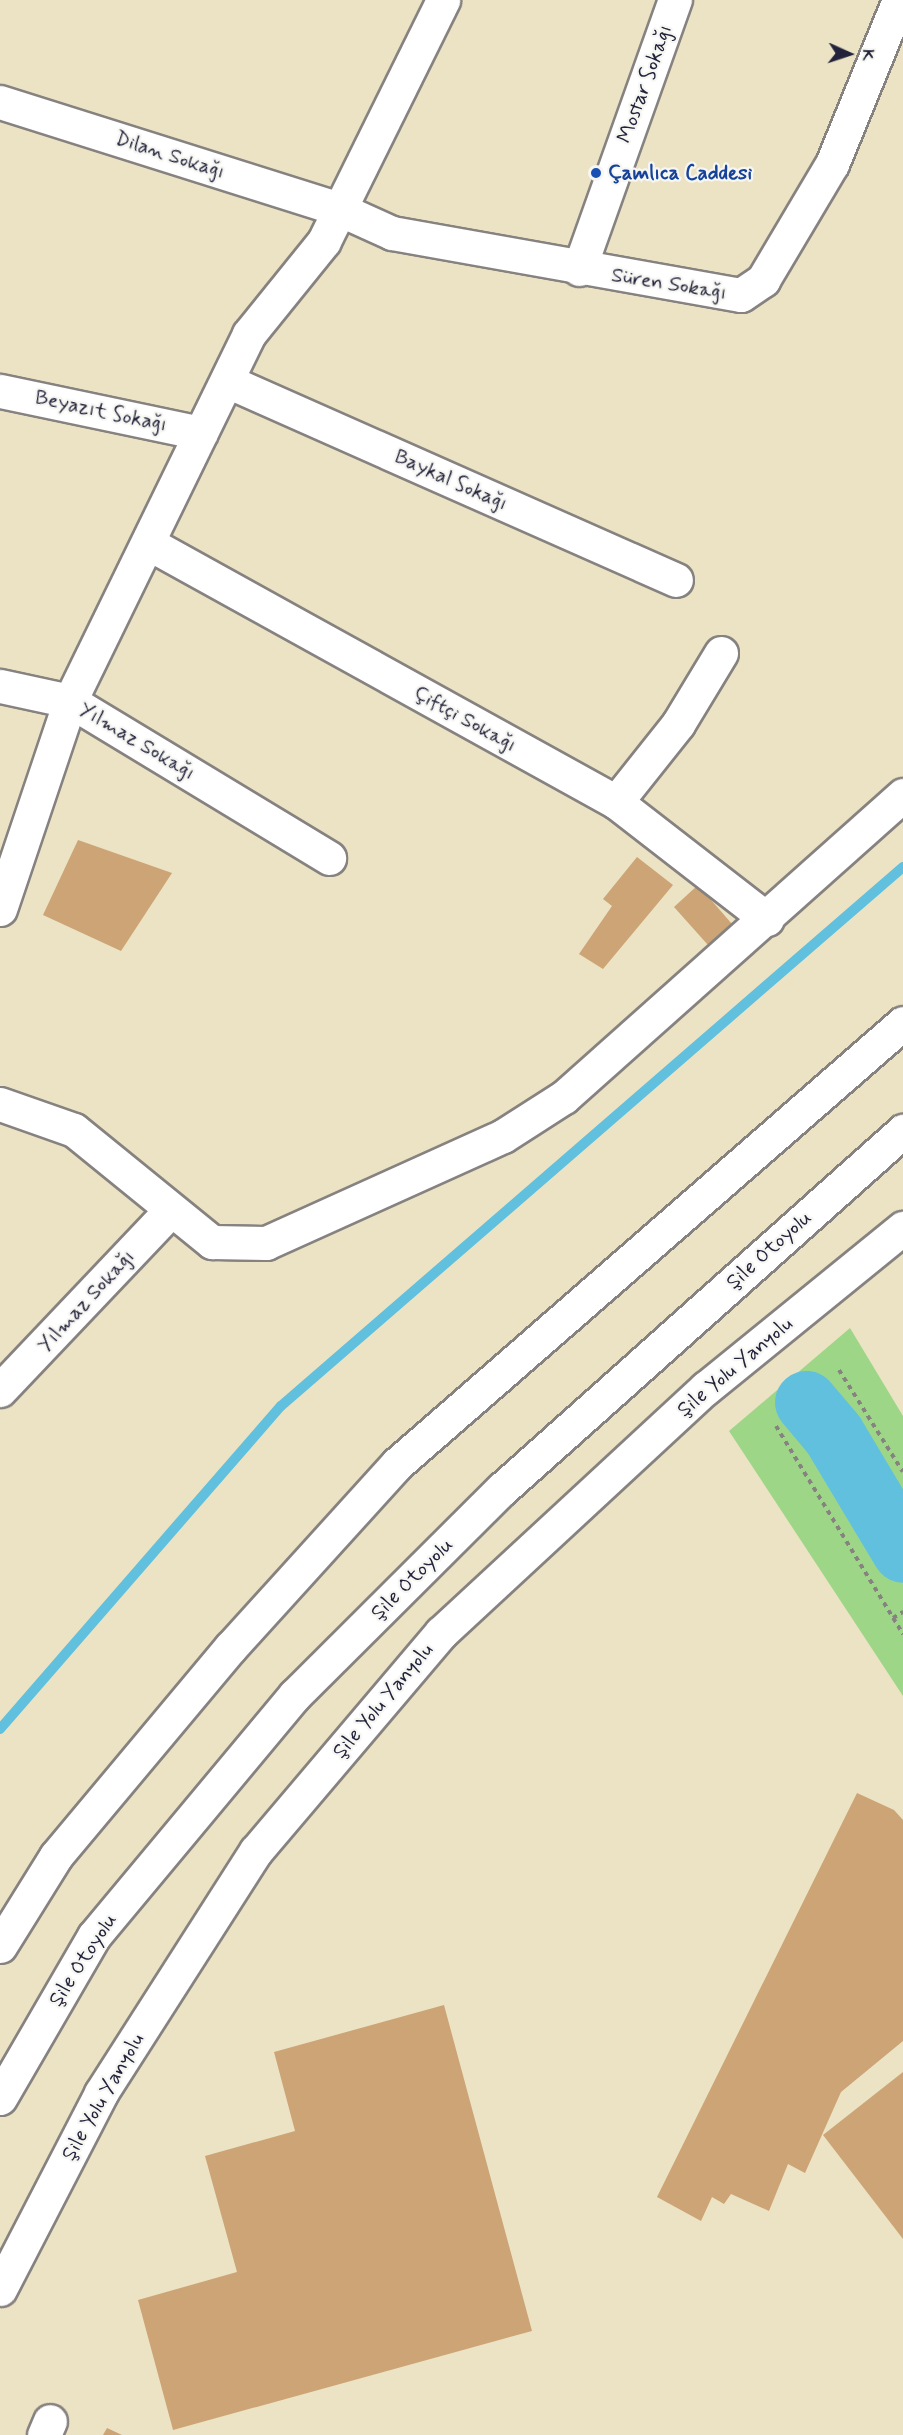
<!DOCTYPE html>
<html>
<head>
<meta charset="utf-8">
<style>
	body { margin:0 }
	#map { position:relative; width:903px; height:2435px; overflow:hidden; background:#ebe3c4; font-family:Mynerve,sans-serif }
	div>[style] { position:absolute }
	[style*='--x'] { left:calc(var(--x)*1px); top:calc(var(--y)*1px); width:calc(var(--w)*1px); rotate:calc(var(--a)*1deg) }
	.green>* { inset:0; background:#9ed688 }
	.stream>* { height:10px; margin:-5px; padding:0 5px; transform-origin:5px; border-radius:5px; background:#60c0de }
	.river>* { height:63px; margin:-31.5px; padding:0 31.5px; transform-origin:31.5px; border-radius:31.5px; background:#60c0de }
	.building>* { inset:0; background:#cca475 }
	.path>* { height:4px; margin-top:-2px; transform-origin:0; background:repeating-linear-gradient(90deg,#868280 0 4.5px,transparent 0 9px) }
	.roads { filter:drop-shadow(2px 0 #868280) drop-shadow(-2px 0 #868280) drop-shadow(0 2px #868280) drop-shadow(0 -2px #868280) }
	.minor>* { height:33px; margin:-16.5px; padding:0 16.5px; transform-origin:16.5px; border-radius:16.5px; background:#fff }
	.major>* { height:33px; margin:-16.5px; padding:0 16.5px; transform-origin:16.5px; border-radius:16.5px; background:#fff }
	.highway>* { height:33px; margin:-16.5px; padding:0 16.5px; transform-origin:16.5px; border-radius:16.5px; background:#fff }
	.dots>* { width:16px; height:16px; translate:-50% -50%; box-sizing:border-box; border:3px solid #f6f6f2; border-radius:50% }
	span { translate:-50% -50%; white-space:nowrap; text-align:center; line-height:1.15; -webkit-text-stroke:4.5px #f6f6f2; paint-order:stroke }
	.street-label { font-size:21px; color:#22223b }
	.transit-label { font-size:21px; color:#164399; font-weight:700 }
	.left { translate:0 -50%; text-align:left }
	.north { position:absolute; left:819px; top:24px; width:60px; height:60px; -webkit-text-stroke:4px #f6f6f2; paint-order:stroke; rotate:93deg; font-size:16px; font-weight:700; line-height:24px; text-align:center; color:#22223b }
	.north::after { content:''; display:block; margin:auto; width:21px; height:27px; background:#22223b; clip-path:polygon(50% 0,100% 100%,50% 72%,0 100%) }
</style>
</head>
<body>
<div id="map">
	<div class="green">
		<div style="clip-path:polygon(850px 1328px,903px 1416px,903px 1696px,729px 1431px)"></div>
	</div>
	<div class="stream">
		<div style="--x:0;--y:1729;--w:428;--a:-49"></div>
		<div style="--x:281;--y:1406;--w:823;--a:-40.91"></div>
	</div>
	<div class="river">
		<div style="--x:806;--y:1402;--w:42;--a:49.8"></div>
		<div style="--x:833;--y:1434;--w:136;--a:59.1"></div>
	</div>
	<div class="building">
		<div style="clip-path:polygon(78px 840px,172px 873px,121px 951px,43px 915px)"></div>
		<div style="clip-path:polygon(637px 857px,673px 885px,603px 969px,579px 954px,612px 906px,603px 899px)"></div>
		<div style="clip-path:polygon(698px 885px,732px 924px,708px 945px,674px 907px)"></div>
		<div style="clip-path:polygon(857px 1793px,894px 1810px,903px 1820px,903px 2041px,841px 2092px,805px 2173px,788px 2164px,769px 2211px,731px 2194px,724px 2204px,712px 2197px,701px 2221px,657px 2197px)"></div>
		<div style="clip-path:polygon(444px 2005px,532px 2331px,173px 2430px,138px 2300px,237px 2272px,205px 2156px,295px 2131px,274px 2052px)"></div>
		<div style="clip-path:polygon(903px 2072px,903px 2239px,823px 2135px)"></div>
		<div style="clip-path:polygon(107px 2428px,122px 2435px,103px 2435px)"></div>
	</div>
	<div class="path">
		<div style="--x:839;--y:1370;--w:120;--a:57.9"></div>
		<div style="--x:776;--y:1426;--w:244;--a:58.6"></div>
		<div style="--x:893;--y:1618;--w:12;--a:-31"></div>
	</div>
	<div class="roads">
		<div class="minor">
			<div style="--x:0;--y:102;--w:355;--a:17.5"></div>
			<div style="--x:339;--y:209;--w:58;--a:24.4"></div>
			<div style="--x:392;--y:233;--w:354;--a:10.1"></div>
			<div style="--x:741;--y:295;--w:27;--a:-34"></div>
			<div style="--x:763;--y:280;--w:135;--a:-59.3"></div>
			<div style="--x:832;--y:164;--w:177;--a:-67.8"></div>
			<div style="--x:579;--y:269;--w:286;--a:-70.4"></div>
			<div style="--x:227;--y:381;--w:491;--a:23.9"></div>
			<div style="--x:0;--y:391;--w:205;--a:11.8"></div>
			<div style="--x:148;--y:543;--w:535;--a:28.96"></div>
			<div style="--x:616;--y:802;--w:191;--a:37.8"></div>
			<div style="--x:0;--y:686;--w:72;--a:12.1"></div>
			<div style="--x:70;--y:701;--w:408;--a:-64"></div>
			<div style="--x:249;--y:334;--w:119;--a:-51.1"></div>
			<div style="--x:324;--y:241;--w:269;--a:-63.7"></div>
			<div style="--x:616;--y:802;--w:100;--a:-51.5"></div>
			<div style="--x:678;--y:724;--w:83;--a:-58.8"></div>
			<div style="--x:0;--y:909;--w:219;--a:-71.4"></div>
			<div style="--x:70;--y:701;--w:303;--a:31.2"></div>
			<div style="--x:0;--y:1104;--w:78;--a:19.4"></div>
			<div style="--x:74;--y:1130;--w:178;--a:39.1"></div>
			<div style="--x:212;--y:1242;--w:54;--a:1.1"></div>
			<div style="--x:266;--y:1243;--w:260;--a:-24.3"></div>
			<div style="--x:503;--y:1136;--w:72;--a:-32.6"></div>
			<div style="--x:564;--y:1097;--w:454;--a:-41.7"></div>
			<div style="--x:0;--y:1390;--w:248;--a:-46.5"></div>
			<div style="--x:44;--y:2435;--w:15;--a:-67"></div>
		</div>
		<div class="major">
			<div style="--x:0;--y:2289;--w:220;--a:-62.7"></div>
			<div style="--x:101;--y:2093;--w:287;--a:-57.4"></div>
			<div style="--x:256;--y:1851;--w:286;--a:-49.7"></div>
			<div style="--x:441;--y:1633;--w:361;--a:-42.8"></div>
			<div style="--x:706;--y:1388;--w:254;--a:-39.1"></div>
		</div>
		<div class="highway">
			<div style="--x:0;--y:1946;--w:106;--a:-58.1"></div>
			<div style="--x:56;--y:1856;--w:273;--a:-50.1"></div>
			<div style="--x:231;--y:1647;--w:247;--a:-47.8"></div>
			<div style="--x:397;--y:1464;--w:671;--a:-41.07"></div>
			<div style="--x:0;--y:2098;--w:187;--a:-59.9"></div>
			<div style="--x:94;--y:1936;--w:314;--a:-50.2"></div>
			<div style="--x:295;--y:1695;--w:292;--a:-44.9"></div>
			<div style="--x:502;--y:1489;--w:538;--a:-41.76"></div>
		</div>
	</div>
	<div class="dots">
		<div style="left:596px;top:173px;background:#1a4fb4"></div>
	</div>
	<div class="street-label">
		<span style="left:645px;top:84px;rotate:-70deg">Mostar Sokağı</span>
		<span style="left:170px;top:155px;rotate:18deg">Dilan Sokağı</span>
		<span style="left:669px;top:284px;rotate:9deg">Süren Sokağı</span>
		<span style="left:101px;top:411px;rotate:12deg">Beyazıt Sokağı</span>
		<span style="left:451px;top:480px;rotate:24deg">Baykal Sokağı</span>
		<span style="left:465px;top:719px;rotate:29deg">Çiftçi Sokağı</span>
		<span style="left:137px;top:741px;rotate:31deg">Yılmaz Sokağı</span>
		<span style="left:769px;top:1250px;rotate:-42deg">Şile Otoyolu</span>
		<span style="left:86px;top:1301px;rotate:-47deg">Yılmaz Sokağı</span>
		<span style="left:735px;top:1367px;rotate:-40deg">Şile Yolu Yanyolu</span>
		<span style="left:412px;top:1579px;rotate:-45deg">Şile Otoyolu</span>
		<span style="left:383px;top:1701px;rotate:-50deg">Şile Yolu Yanyolu</span>
		<span style="left:83px;top:1960px;rotate:-57deg">Şile Otoyolu</span>
		<span style="left:103px;top:2097px;rotate:-60deg">Şile Yolu Yanyolu</span>
	</div>
	<div class="transit-label">
		<span class="left" style="left:608px;top:173px">Çamlıca Caddesi</span>
	</div>
	<div class="north">K</div>
</div>
</body>
</html>
